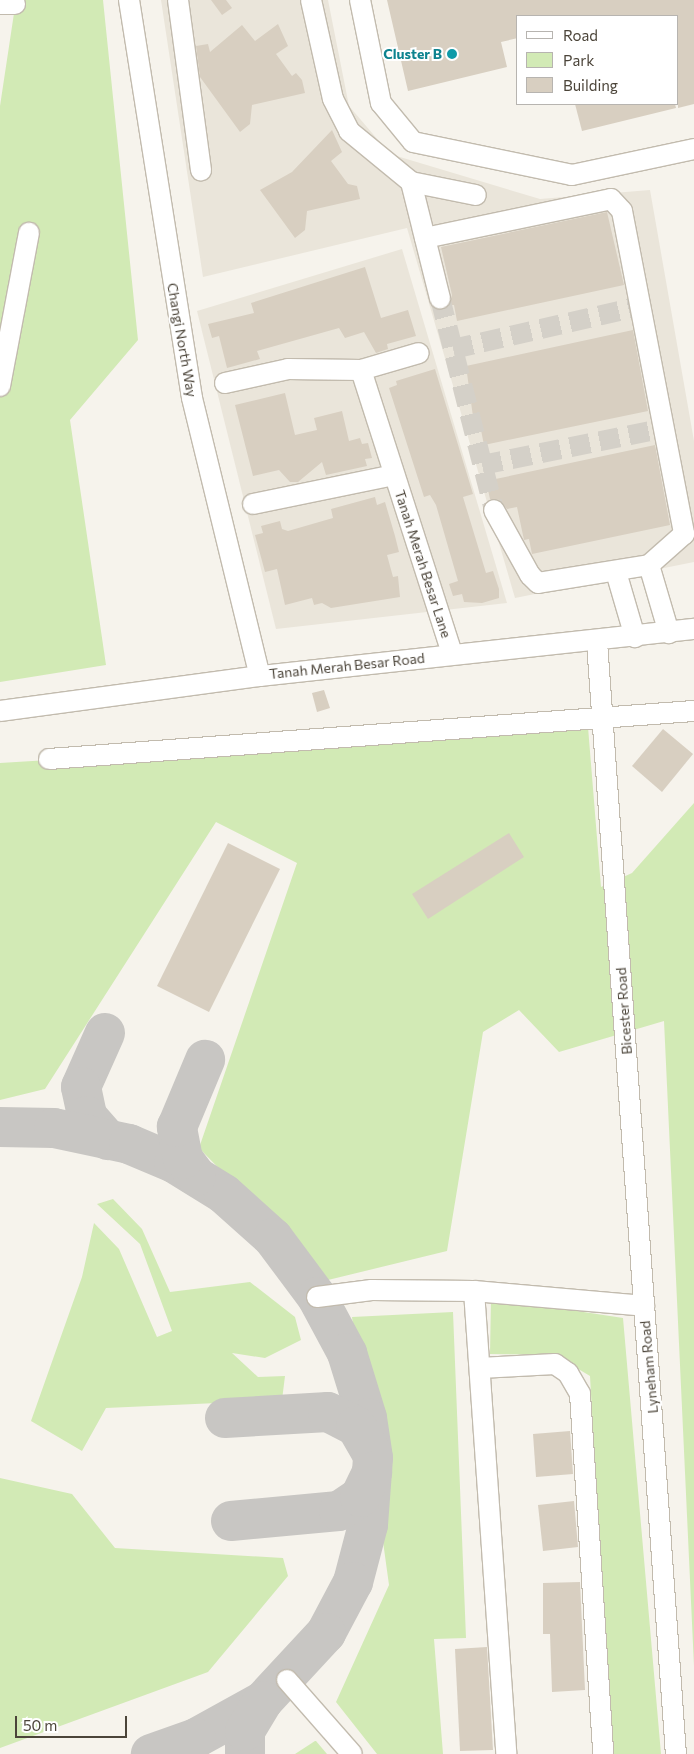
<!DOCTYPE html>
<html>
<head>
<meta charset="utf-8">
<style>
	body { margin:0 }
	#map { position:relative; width:694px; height:1754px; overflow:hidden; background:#f6f3ec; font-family:Commissioner,sans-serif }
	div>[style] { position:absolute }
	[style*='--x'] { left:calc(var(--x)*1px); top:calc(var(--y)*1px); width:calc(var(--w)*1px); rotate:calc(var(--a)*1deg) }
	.residential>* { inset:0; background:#eae5da }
	.green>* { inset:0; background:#d2eab5 }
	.taxiway>* { height:40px; margin:-20px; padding:0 20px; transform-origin:20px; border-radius:20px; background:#c8c6c3 }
	.building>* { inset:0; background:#d8cfc1 }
	.minor-tunnel>* { height:20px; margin-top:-10px; transform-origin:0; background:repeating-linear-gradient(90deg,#d4d0c8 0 20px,transparent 0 30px) }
	.roads { filter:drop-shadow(1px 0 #c2bbae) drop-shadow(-1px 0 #c2bbae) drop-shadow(0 1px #c2bbae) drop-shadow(0 -1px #c2bbae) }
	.minor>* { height:20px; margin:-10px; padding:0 10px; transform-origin:10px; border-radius:10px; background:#fff }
	.dots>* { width:14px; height:14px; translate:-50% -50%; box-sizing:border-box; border:2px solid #fff; border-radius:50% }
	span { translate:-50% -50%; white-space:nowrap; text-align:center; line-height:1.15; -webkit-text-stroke:4px #fff; paint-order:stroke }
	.culture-label { font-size:14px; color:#0d838f; font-weight:700 }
	.right { translate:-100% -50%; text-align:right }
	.street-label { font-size:14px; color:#4b4439 }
	.legend { position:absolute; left:516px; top:15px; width:162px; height:90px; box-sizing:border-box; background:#fff; border:1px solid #b7b4b0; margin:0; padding:6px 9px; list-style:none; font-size:15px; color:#4b4439 }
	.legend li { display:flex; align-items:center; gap:10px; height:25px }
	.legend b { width:25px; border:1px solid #b7b4b0 }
	.scale { position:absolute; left:15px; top:1716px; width:112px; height:22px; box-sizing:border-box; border:2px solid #4b4439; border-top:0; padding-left:6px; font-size:15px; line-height:18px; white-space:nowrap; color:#4b4439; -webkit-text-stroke:4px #fff; paint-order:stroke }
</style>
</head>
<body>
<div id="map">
	<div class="residential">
		<div style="clip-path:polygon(161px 0,328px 0,349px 106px,390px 154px,540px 199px,650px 190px,694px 441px,694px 562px,515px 598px,407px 228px,203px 277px)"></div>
		<div style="clip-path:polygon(402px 249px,507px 603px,276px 629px,197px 311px)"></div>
	</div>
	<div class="green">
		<div style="clip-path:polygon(16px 0,103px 0,138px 340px,70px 420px,106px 665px,0 682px,0 106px)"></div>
		<div style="clip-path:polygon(588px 727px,601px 887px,632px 873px,694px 803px,694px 1666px,664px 1021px,559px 1052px,519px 1010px,483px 1032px,447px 1251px,328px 1280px,199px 1148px,297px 863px,216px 822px,45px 1089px,0 1100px,0 763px)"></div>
		<div style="clip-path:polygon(113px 1199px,142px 1229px,170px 1292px,250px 1282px,295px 1317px,301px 1340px,265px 1358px,232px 1353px,258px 1377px,285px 1376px,282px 1400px,106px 1408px,82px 1451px,31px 1421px,82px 1277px,94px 1223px,119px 1249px,157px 1337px,172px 1331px,140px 1244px,97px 1204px)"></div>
		<div style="clip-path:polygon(491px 1298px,623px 1318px,661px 1754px,611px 1754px,590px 1376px,555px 1355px,490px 1354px)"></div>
		<div style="clip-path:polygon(453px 1312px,466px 1638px,434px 1639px,443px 1754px,377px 1754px,336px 1702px,389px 1585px,352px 1317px)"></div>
		<div style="clip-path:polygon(0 1478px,72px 1494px,115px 1548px,283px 1558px,288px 1576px,208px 1672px,0 1748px)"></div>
		<div style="clip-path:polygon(316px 1741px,327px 1754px,295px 1754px,315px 1741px)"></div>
	</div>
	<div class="taxiway">
		<div style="--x:105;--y:1033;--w:59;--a:114"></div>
		<div style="--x:81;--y:1087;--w:30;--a:78"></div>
		<div style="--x:87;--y:1116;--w:32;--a:49"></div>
		<div style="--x:0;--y:1127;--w:54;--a:1.1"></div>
		<div style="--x:54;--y:1128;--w:77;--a:12"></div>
		<div style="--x:129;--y:1144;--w:49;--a:22.9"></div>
		<div style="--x:174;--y:1163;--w:59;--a:31.8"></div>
		<div style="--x:224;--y:1194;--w:66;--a:41.9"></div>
		<div style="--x:273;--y:1238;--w:74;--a:53.3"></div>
		<div style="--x:317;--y:1297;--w:64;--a:61.8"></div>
		<div style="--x:347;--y:1353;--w:68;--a:72.9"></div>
		<div style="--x:367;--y:1418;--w:40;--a:81.5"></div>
		<div style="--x:373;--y:1458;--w:67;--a:94.3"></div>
		<div style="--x:368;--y:1525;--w:59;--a:104.7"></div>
		<div style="--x:353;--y:1582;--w:58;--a:117.9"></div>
		<div style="--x:326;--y:1633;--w:93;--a:132.8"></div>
		<div style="--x:263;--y:1701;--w:77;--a:151.1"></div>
		<div style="--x:196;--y:1738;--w:48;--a:160.4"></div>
		<div style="--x:196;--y:1176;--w:21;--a:-127"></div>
		<div style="--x:183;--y:1159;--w:33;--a:-101"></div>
		<div style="--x:177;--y:1127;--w:73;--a:-67.3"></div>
		<div style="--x:225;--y:1418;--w:103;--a:-3.3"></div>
		<div style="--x:328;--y:1412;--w:31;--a:27"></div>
		<div style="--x:356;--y:1426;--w:32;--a:60"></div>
		<div style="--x:231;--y:1521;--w:108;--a:-5.3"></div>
		<div style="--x:339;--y:1511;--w:25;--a:-34"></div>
		<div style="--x:360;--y:1497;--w:28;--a:-64"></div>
		<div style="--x:245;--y:1754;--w:23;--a:-90"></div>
		<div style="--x:245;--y:1731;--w:35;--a:-59"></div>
	</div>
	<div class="building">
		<div style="clip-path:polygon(211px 0,226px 0,232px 8px,222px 15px)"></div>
		<div style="clip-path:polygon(387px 0,694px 0,694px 104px,678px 108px,678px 16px,518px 16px,518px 38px,501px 42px,507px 67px,408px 91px)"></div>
		<div style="clip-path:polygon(278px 24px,288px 46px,276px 54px,292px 76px,296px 73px,302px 80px,305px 93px,252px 105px,250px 124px,240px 132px,200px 77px,196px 46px,208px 44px,210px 52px,242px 25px,255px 41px)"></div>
		<div style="clip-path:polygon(575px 104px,675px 104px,676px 108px,582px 131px)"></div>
		<div style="clip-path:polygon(332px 130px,342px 152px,331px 161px,348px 184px,357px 186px,360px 199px,307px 211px,305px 230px,295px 238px,260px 190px,292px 172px)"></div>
		<div style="clip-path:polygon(607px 212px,624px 285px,457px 321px,454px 305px,449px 305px,452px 295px,441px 247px)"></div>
		<div style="clip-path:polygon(365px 267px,381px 318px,408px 310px,416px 336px,387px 344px,388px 349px,376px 353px,364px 332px,345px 338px,339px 328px,257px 351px,260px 359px,227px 368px,219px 336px,212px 338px,208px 324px,254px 313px,251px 303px)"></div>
		<div style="clip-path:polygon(633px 330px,648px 411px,484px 445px,481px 430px,475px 431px,466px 366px)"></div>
		<div style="clip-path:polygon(435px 369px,473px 494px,463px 497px,486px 573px,493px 571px,499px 589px,499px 598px,482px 603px,464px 602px,462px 594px,453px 596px,449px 584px,458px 581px,436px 505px,430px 495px,424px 497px,389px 388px,397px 385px,396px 381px)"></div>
		<div style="clip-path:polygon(285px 393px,295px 435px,317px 430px,314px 418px,342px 411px,349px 441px,360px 438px,362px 444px,368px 443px,372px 458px,365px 459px,367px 466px,326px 475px,322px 462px,298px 482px,290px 482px,279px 470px,253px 476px,235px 405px)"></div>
		<div style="clip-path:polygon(655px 445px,670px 525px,532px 554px,529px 539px,524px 540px,517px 507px,507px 509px,500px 500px,490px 499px,486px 481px)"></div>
		<div style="clip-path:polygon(375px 497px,377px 505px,385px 502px,395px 536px,399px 552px,387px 555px,393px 577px,398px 576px,400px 597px,331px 608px,322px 603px,314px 605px,312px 598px,285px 605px,277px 569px,265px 572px,255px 535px,263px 533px,261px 526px,280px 521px,282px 529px,288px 531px,333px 518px,331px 509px)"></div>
		<div style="clip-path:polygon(324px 690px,330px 708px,317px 712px,312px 693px)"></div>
		<div style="clip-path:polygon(663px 729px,693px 754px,662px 792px,632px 766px)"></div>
		<div style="clip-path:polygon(509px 833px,524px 857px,428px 919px,412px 894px)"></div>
		<div style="clip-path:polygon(228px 843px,280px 869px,209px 1012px,157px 986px)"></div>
		<div style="clip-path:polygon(570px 1431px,573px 1474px,536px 1477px,533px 1434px)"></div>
		<div style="clip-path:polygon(574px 1501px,578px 1547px,543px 1551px,538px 1505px)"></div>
		<div style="clip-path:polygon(580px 1582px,585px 1690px,552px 1692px,550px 1634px,543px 1634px,543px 1583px)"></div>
		<div style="clip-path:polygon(487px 1647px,493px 1750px,460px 1751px,455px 1649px)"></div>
	</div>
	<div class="minor-tunnel">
		<div style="--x:440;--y:298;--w:219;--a:75.7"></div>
		<div style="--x:453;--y:349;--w:193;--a:-12.9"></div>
		<div style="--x:482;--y:465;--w:187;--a:-11.4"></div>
	</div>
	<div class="roads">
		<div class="minor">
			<div style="--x:129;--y:0;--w:403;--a:81"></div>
			<div style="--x:192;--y:398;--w:286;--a:76.3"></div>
			<div style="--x:178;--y:0;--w:172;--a:82.3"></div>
			<div style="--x:311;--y:0;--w:101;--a:77.5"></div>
			<div style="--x:333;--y:99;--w:36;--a:63"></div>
			<div style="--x:349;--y:131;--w:80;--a:39.4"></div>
			<div style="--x:411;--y:182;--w:66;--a:11.3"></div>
			<div style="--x:360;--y:0;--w:105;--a:78.5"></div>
			<div style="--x:381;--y:103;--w:50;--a:50.6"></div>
			<div style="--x:413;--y:142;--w:162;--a:11.7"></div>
			<div style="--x:572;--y:175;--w:125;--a:-12"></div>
			<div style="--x:0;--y:4;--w:15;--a:0"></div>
			<div style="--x:411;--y:182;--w:120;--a:76"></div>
			<div style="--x:425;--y:238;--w:190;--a:-11.8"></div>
			<div style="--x:611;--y:199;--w:16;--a:47"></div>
			<div style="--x:622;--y:211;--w:329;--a:79.1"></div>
			<div style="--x:684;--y:534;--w:47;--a:138.5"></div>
			<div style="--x:649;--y:565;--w:112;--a:170.8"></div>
			<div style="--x:538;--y:583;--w:11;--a:-135"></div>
			<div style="--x:530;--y:575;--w:74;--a:-119"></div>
			<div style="--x:361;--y:370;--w:298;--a:72.2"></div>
			<div style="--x:225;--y:383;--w:65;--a:-12.5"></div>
			<div style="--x:288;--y:369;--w:73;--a:0.8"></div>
			<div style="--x:361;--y:370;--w:60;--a:-16.3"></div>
			<div style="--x:0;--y:386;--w:156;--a:-79.3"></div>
			<div style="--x:253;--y:504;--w:144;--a:-11.6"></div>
			<div style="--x:649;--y:565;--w:71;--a:73.6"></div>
			<div style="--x:616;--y:572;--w:68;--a:73.7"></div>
			<div style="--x:597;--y:642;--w:1115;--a:85.94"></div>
			<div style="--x:0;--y:711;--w:262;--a:-7.7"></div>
			<div style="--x:260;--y:676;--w:437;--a:-6.2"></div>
			<div style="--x:49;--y:759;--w:647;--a:-4.26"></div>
			<div style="--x:474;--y:1291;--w:464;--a:86"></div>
			<div style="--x:317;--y:1297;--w:55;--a:-7.3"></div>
			<div style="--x:372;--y:1290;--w:102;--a:0.6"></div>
			<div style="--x:474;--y:1291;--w:171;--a:5"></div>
			<div style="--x:480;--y:1368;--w:75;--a:-3.1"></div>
			<div style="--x:555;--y:1364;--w:16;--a:35"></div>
			<div style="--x:568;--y:1373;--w:24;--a:60"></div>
			<div style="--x:580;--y:1394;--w:361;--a:86.3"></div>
			<div style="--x:287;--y:1680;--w:98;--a:48.7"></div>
		</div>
	</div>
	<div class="dots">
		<div style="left:452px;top:54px;background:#0f9aa8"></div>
	</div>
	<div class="culture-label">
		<span class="right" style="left:442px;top:54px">Cluster B</span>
	</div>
	<div class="street-label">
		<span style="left:182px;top:340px;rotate:80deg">Changi North Way</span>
		<span style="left:423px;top:564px;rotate:72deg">Tanah Merah Besar Lane</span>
		<span style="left:347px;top:666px;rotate:-6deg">Tanah Merah Besar Road</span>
		<span style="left:624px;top:1011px;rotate:-94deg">Bicester Road</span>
		<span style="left:649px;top:1367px;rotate:-95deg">Lyneham Road</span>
	</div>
	<ul class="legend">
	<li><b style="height:6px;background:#fff"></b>Road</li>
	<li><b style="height:14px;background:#d2eab5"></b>Park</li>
	<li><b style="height:14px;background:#d8cfc1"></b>Building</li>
	</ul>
	<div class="scale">50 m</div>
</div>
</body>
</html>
